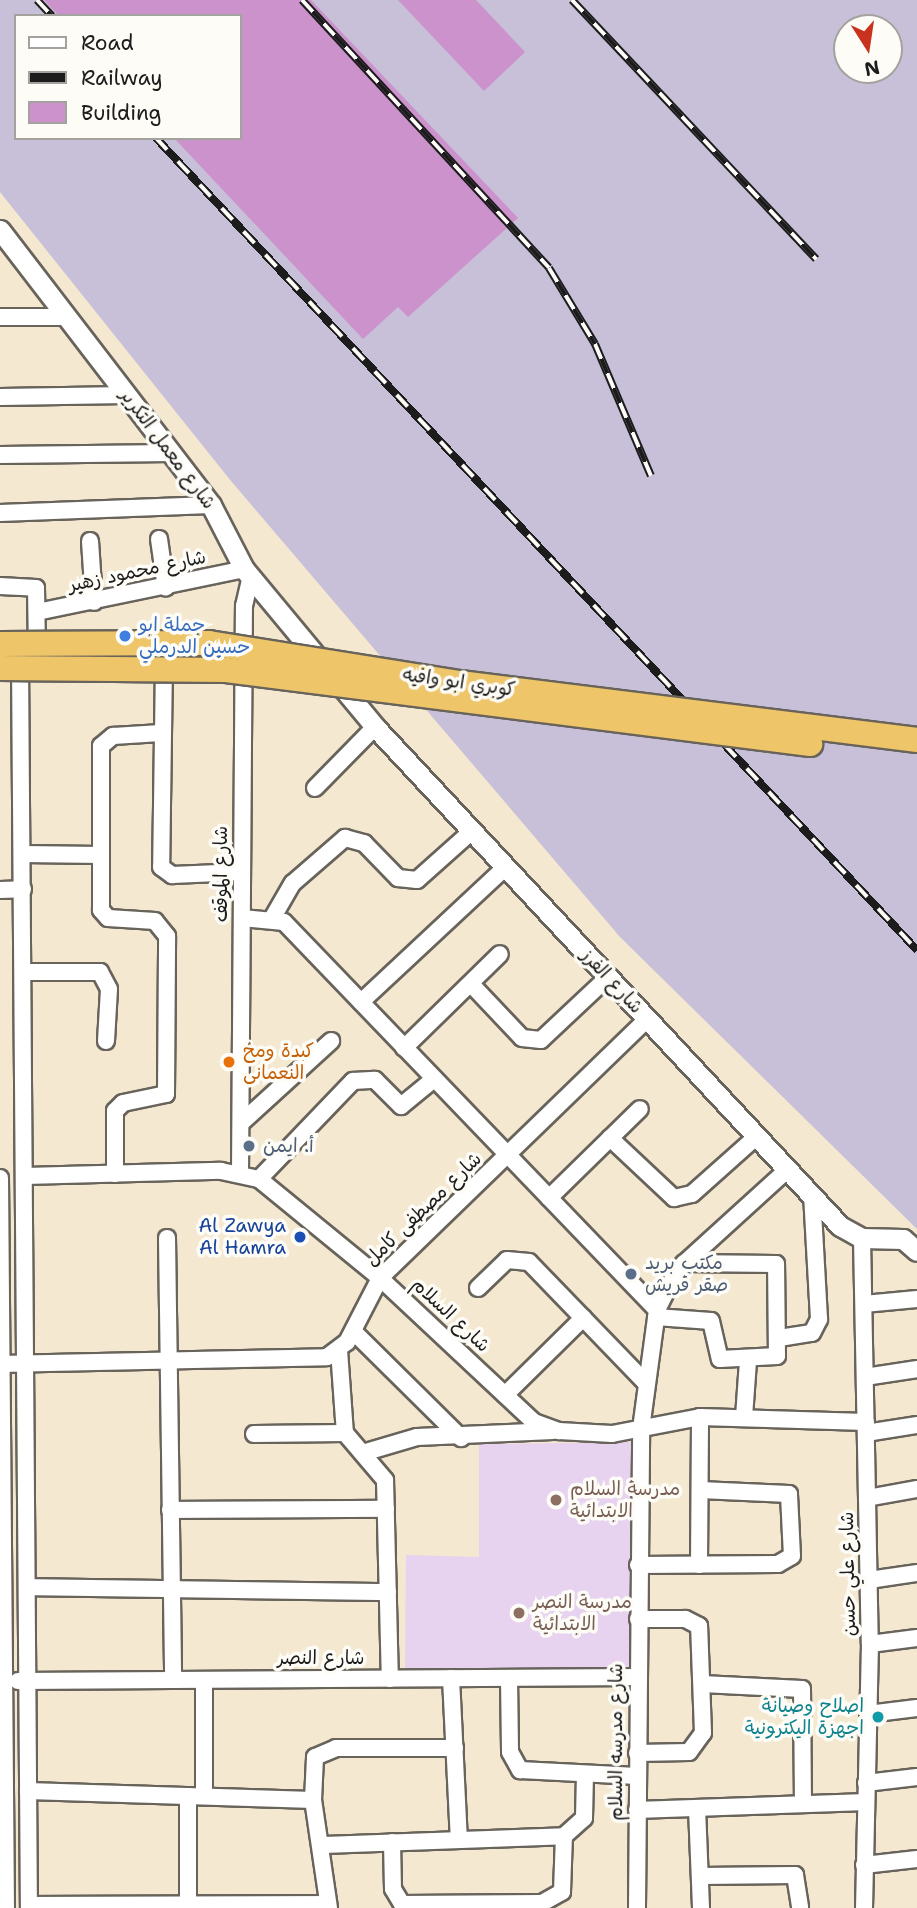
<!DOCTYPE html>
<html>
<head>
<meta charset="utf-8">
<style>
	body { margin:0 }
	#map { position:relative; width:917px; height:1908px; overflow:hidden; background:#f4e8d1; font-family:"Shantell Sans","Playpen Sans Arabic",sans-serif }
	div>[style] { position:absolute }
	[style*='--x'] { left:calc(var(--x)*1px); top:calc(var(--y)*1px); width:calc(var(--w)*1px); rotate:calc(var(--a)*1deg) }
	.built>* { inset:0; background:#e7d2ef }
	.industrial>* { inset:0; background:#c8bfd8 }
	.building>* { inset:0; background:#cb92cc }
	.roads { filter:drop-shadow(2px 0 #68635b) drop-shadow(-2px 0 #68635b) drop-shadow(0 2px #68635b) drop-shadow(0 -2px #68635b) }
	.minor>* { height:16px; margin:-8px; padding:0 8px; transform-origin:8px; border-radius:8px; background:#fff }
	.tertiary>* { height:19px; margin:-9.5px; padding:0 9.5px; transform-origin:9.5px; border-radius:9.5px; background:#fff }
	.rail>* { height:8px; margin-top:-4px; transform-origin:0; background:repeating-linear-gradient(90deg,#fdfcf7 0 16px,#1c1c1c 0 32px); box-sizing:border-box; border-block:2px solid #1c1c1c }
	.bridges { filter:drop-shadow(2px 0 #68635b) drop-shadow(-2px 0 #68635b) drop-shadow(0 2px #68635b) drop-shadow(0 -2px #68635b) }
	.primary-bridge>* { height:24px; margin:-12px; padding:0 12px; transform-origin:12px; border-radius:12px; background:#eec569 }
	.dots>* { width:19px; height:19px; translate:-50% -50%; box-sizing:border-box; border:4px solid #fdfcf7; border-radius:50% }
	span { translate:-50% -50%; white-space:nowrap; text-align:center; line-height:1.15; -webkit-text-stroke:7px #fdfcf7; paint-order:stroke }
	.street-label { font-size:19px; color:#1c1c1c }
	.shop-label { font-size:19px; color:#366cbe }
	.left { translate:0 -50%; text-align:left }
	.food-label { font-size:19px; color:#c56008 }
	.service-label { font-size:19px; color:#4e5e75 }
	.transit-label { font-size:19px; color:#164399 }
	.right { translate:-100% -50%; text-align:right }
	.education-label { font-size:19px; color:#785e54 }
	.culture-label { font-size:19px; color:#0d838f }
	.legend { position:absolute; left:14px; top:14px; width:228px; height:126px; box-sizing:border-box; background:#fdfcf7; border:2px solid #a3a29f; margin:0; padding:9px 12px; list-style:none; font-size:21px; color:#1c1c1c }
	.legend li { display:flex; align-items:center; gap:14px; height:35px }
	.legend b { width:35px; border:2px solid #a3a29f }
	.north { position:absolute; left:833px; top:14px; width:70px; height:70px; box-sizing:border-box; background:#fdfcf7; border:2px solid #a3a29f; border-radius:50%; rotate:168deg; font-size:19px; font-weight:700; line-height:28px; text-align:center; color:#1c1c1c }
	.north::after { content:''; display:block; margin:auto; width:24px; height:32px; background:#c8321e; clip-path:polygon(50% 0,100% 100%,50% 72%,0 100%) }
</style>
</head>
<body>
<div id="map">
	<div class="built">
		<div style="clip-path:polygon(634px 1442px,632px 1671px,405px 1669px,406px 1555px,479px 1557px,479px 1444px)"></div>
	</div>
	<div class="industrial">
		<div style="clip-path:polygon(evenodd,0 0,917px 0,917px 1229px,620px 937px,231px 481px,0 192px,0 0,16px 16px,240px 16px,240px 138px,16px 138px,16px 16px,0 0,847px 28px,889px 28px,889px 70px,847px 70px,847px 28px)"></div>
	</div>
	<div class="building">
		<div style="clip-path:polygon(44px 0,311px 0,518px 218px,408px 317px,398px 307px,363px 339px,174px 138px,240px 138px,240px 16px,59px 16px)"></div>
		<div style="clip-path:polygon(398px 0,476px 0,525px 52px,484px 91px)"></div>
	</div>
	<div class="roads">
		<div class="minor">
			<div style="--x:0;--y:317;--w:66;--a:0"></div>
			<div style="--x:0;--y:397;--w:127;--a:-0.9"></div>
			<div style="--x:0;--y:455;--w:172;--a:-0.7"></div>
			<div style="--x:0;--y:513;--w:211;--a:-2.2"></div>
			<div style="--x:159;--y:539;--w:49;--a:81.9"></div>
			<div style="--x:90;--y:541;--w:61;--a:86.2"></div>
			<div style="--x:0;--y:586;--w:36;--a:3"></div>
			<div style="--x:36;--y:588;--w:63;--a:89.1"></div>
			<div style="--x:37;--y:612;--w:211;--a:-11.7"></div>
			<div style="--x:20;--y:661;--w:1247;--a:89.59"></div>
			<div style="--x:164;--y:663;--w:204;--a:90.8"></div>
			<div style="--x:161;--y:867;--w:14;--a:36"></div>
			<div style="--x:172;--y:875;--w:70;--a:-2.5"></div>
			<div style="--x:315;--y:788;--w:86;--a:-45.5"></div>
			<div style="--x:23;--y:854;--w:78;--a:0.7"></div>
			<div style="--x:0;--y:890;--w:23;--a:-2"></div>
			<div style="--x:273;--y:917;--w:39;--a:-60"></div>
			<div style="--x:293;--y:883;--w:69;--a:-40.9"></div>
			<div style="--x:345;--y:838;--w:20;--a:15"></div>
			<div style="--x:364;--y:843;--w:49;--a:45.8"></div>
			<div style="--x:398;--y:878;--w:19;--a:6"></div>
			<div style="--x:417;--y:880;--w:74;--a:-41.7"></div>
			<div style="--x:242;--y:918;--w:42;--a:5.4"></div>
			<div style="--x:284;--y:922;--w:538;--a:46.13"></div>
			<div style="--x:25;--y:972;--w:75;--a:0"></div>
			<div style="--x:100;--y:972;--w:19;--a:62"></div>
			<div style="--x:109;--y:989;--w:52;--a:93.3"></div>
			<div style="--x:471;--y:984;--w:74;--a:46.6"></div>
			<div style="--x:522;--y:1038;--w:19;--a:6"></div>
			<div style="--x:541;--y:1040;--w:92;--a:-43.2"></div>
			<div style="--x:361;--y:1002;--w:198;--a:-43"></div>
			<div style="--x:404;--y:1048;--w:134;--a:-44.4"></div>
			<div style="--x:241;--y:1123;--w:122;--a:-42.3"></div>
			<div style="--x:610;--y:1138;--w:88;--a:43.2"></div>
			<div style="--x:674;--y:1198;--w:18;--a:-13"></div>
			<div style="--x:692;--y:1194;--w:87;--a:-41.7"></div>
			<div style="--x:240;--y:1173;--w:567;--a:-89.6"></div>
			<div style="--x:244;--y:606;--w:31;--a:-77"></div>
			<div style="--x:115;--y:1174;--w:63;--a:-90"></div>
			<div style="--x:115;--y:1111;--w:11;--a:-45"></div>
			<div style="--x:123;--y:1103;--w:44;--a:-11.8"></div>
			<div style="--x:166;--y:1094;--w:158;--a:-89.6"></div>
			<div style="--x:167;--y:936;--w:19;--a:-129"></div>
			<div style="--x:155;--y:921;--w:47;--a:-176.3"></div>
			<div style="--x:108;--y:918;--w:11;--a:-131"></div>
			<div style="--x:101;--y:910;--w:164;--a:-90"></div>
			<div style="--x:101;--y:746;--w:16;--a:-40"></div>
			<div style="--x:113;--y:736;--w:48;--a:-3.6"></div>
			<div style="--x:25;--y:1176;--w:196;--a:-1.5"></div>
			<div style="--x:221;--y:1171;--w:39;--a:12"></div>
			<div style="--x:259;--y:1179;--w:156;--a:39.3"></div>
			<div style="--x:380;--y:1278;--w:211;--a:43.1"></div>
			<div style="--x:534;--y:1422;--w:27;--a:20"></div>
			<div style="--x:559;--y:1431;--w:53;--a:3.2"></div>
			<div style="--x:612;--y:1434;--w:90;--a:-10.9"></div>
			<div style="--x:700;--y:1417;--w:166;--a:1.7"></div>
			<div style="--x:0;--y:1178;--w:730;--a:89.53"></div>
			<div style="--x:259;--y:1179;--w:136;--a:-46.2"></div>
			<div style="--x:353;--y:1081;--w:22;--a:-3"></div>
			<div style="--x:375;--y:1080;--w:37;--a:45"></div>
			<div style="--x:401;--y:1106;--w:43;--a:-39.3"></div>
			<div style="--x:549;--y:1198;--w:127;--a:-44.4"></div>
			<div style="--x:167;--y:1238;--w:442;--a:89.2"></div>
			<div style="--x:862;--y:1238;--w:406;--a:88.9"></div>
			<div style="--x:870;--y:1644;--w:264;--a:91.3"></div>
			<div style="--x:478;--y:1288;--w:40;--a:-44"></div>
			<div style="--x:507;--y:1260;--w:22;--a:5"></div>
			<div style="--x:529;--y:1262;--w:167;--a:46"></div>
			<div style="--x:864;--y:1304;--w:53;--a:-5.4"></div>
			<div style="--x:656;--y:1317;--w:55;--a:4.2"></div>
			<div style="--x:711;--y:1321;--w:39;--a:77"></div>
			<div style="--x:720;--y:1359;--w:57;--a:-3"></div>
			<div style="--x:777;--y:1356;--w:92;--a:-90.6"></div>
			<div style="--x:776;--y:1264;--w:92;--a:-179.4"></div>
			<div style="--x:354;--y:1332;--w:151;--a:44.7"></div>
			<div style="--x:779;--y:1338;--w:33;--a:-9"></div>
			<div style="--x:812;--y:1333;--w:16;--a:-63"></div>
			<div style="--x:819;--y:1319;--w:124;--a:-93.2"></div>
			<div style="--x:339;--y:1350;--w:83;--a:85.9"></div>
			<div style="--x:345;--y:1433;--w:62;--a:49.6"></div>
			<div style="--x:385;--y:1480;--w:199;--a:88.6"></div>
			<div style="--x:0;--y:1364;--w:327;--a:-1.2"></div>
			<div style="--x:327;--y:1357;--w:25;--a:-37"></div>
			<div style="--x:347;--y:1342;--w:72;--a:-62.7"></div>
			<div style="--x:380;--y:1278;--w:372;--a:-44.1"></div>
			<div style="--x:865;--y:1377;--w:53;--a:-8.7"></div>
			<div style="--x:505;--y:1395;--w:110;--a:-44.6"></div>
			<div style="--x:744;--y:1417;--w:56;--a:-85.9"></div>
			<div style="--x:866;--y:1433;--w:52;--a:-8.9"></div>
			<div style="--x:254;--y:1434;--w:91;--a:-0.6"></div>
			<div style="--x:366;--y:1452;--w:53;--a:-16.4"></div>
			<div style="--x:417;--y:1437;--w:136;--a:-2.5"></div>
			<div style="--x:867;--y:1498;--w:51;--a:-10.2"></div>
			<div style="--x:170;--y:1510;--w:216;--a:-0.3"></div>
			<div style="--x:638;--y:1565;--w:140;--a:-0.4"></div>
			<div style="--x:778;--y:1564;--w:16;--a:-30"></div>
			<div style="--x:792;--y:1556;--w:62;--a:-92.8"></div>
			<div style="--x:789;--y:1494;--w:89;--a:-177.4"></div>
			<div style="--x:699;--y:1565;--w:148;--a:-89.6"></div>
			<div style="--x:869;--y:1580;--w:49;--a:-8.3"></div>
			<div style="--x:27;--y:1587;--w:361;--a:0.8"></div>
			<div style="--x:870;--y:1644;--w:47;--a:-7.3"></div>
			<div style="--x:451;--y:1678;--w:162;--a:87.2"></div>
			<div style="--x:509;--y:1678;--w:74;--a:89.2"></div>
			<div style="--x:510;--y:1752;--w:21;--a:61"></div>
			<div style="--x:520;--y:1770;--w:117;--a:2.9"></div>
			<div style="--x:18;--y:1681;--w:619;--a:-0.37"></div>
			<div style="--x:702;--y:1684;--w:100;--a:2.9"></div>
			<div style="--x:802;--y:1689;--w:115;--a:89.5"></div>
			<div style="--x:868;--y:1714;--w:49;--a:-7"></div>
			<div style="--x:637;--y:1753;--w:52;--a:-1.1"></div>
			<div style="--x:689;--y:1752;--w:24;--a:-54"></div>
			<div style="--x:703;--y:1733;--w:107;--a:-92.1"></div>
			<div style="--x:699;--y:1626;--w:16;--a:-153"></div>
			<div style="--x:685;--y:1619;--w:47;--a:180"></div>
			<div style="--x:866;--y:1783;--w:51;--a:-6.7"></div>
			<div style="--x:28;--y:1791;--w:285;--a:1.8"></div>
			<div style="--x:188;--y:1796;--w:108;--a:90"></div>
			<div style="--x:204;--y:1796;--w:116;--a:-90"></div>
			<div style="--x:697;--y:1808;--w:100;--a:87.7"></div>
			<div style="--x:637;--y:1810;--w:229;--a:-2"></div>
			<div style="--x:392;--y:1842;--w:47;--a:88.8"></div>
			<div style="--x:393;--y:1889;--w:17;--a:59"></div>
			<div style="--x:402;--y:1904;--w:140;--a:-0.4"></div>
			<div style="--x:542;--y:1903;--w:23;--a:-29"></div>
			<div style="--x:562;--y:1892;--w:56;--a:-88"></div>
			<div style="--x:324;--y:1845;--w:240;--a:-2.1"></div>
			<div style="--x:564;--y:1836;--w:27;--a:-42"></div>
			<div style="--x:584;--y:1818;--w:43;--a:-88.7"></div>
			<div style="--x:864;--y:1865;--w:53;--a:-6.5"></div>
			<div style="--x:700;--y:1876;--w:95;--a:-0.6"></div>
			<div style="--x:795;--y:1875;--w:33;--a:81"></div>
			<div style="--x:29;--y:1905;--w:299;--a:-0.2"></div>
			<div style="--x:329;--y:1908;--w:109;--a:-98.4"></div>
			<div style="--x:313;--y:1800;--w:43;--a:-87.3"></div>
			<div style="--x:315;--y:1757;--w:23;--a:-23"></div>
			<div style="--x:336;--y:1748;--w:119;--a:0"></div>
			<div style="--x:637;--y:1908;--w:479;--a:-89.5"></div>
			<div style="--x:641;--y:1429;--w:120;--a:-82.3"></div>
			<div style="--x:657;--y:1310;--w:45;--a:-63.4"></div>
			<div style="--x:677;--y:1270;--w:150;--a:-42.3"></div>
		</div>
		<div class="tertiary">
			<div style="--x:0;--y:230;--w:347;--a:52.5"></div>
			<div style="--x:211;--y:505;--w:72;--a:62.7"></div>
			<div style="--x:244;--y:569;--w:205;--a:50.3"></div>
			<div style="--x:375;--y:727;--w:682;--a:47.02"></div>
			<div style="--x:840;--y:1226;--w:25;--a:29"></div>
			<div style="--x:862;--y:1238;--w:41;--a:1.4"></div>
			<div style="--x:903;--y:1239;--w:18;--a:41"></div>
		</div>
	</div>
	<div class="rail">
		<div style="--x:37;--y:0;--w:22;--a:47"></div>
		<div style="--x:302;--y:0;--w:364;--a:47.3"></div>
		<div style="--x:549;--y:268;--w:89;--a:58.8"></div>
		<div style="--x:595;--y:344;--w:143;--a:67"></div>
		<div style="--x:572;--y:0;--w:356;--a:46.7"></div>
		<div style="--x:156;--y:138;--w:1113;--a:46.86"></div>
	</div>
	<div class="bridges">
		<div class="primary-bridge">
			<div style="--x:0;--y:644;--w:209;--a:-0.3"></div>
			<div style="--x:209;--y:643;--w:254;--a:9.1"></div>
			<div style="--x:460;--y:683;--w:461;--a:7.1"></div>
			<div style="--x:0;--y:668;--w:226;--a:0.5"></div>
			<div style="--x:226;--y:670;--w:589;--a:7.22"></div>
		</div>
	</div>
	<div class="dots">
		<div style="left:125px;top:636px;background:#3f7fe0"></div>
		<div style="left:229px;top:1062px;background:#e8710a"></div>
		<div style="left:249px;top:1146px;background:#5c6f8a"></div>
		<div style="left:300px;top:1237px;background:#1a4fb4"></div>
		<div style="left:631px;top:1274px;background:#5c6f8a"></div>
		<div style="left:556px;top:1500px;background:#8d6e63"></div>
		<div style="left:519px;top:1613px;background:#8d6e63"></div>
		<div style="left:878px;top:1717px;background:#0f9aa8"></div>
	</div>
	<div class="street-label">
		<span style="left:168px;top:449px;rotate:53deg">شارع معمل التكرير</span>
		<span style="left:137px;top:571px;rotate:-12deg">شارع محمود زهير</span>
		<span style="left:459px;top:682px;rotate:8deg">كوبري ابو وافيه</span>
		<span style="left:221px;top:874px;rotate:-90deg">شارع الموقف</span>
		<span style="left:612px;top:981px;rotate:47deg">شارع الفرز</span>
		<span style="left:423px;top:1209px;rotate:-44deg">شارع مصطفى كامل</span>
		<span style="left:451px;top:1315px;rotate:43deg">شارع السلام</span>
		<span style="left:848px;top:1574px;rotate:-91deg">شارع علي حسن</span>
		<span style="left:321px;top:1658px">شارع النصر</span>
		<span style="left:616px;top:1742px;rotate:-90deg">شارع مدرسه السلام</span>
	</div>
	<div class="shop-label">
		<span class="left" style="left:139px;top:636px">جملة ابو<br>حسين الدرملي</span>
	</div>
	<div class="food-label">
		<span class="left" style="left:243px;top:1062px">كبدة ومخ<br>النعمانى</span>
	</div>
	<div class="service-label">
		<span class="left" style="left:263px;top:1146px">أ. ايمن</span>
		<span class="left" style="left:645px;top:1274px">مكتب بريد<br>صقر قريش</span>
	</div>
	<div class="transit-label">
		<span class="right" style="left:286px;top:1237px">Al Zawya<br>Al Hamra</span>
	</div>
	<div class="education-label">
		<span class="left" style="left:570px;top:1500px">مدرسة السلام<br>الابتدائية</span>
		<span class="left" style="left:533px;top:1613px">مدرسة النصر<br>الابتدائية</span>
	</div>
	<div class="culture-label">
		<span class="right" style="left:864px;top:1717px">اصلاح وصيانة<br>اجهزة اليكترونية</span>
	</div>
	<ul class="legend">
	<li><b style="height:9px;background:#fff"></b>Road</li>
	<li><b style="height:9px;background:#1c1c1c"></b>Railway</li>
	<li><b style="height:19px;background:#cb92cc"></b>Building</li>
	</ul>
	<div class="north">N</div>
</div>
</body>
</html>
